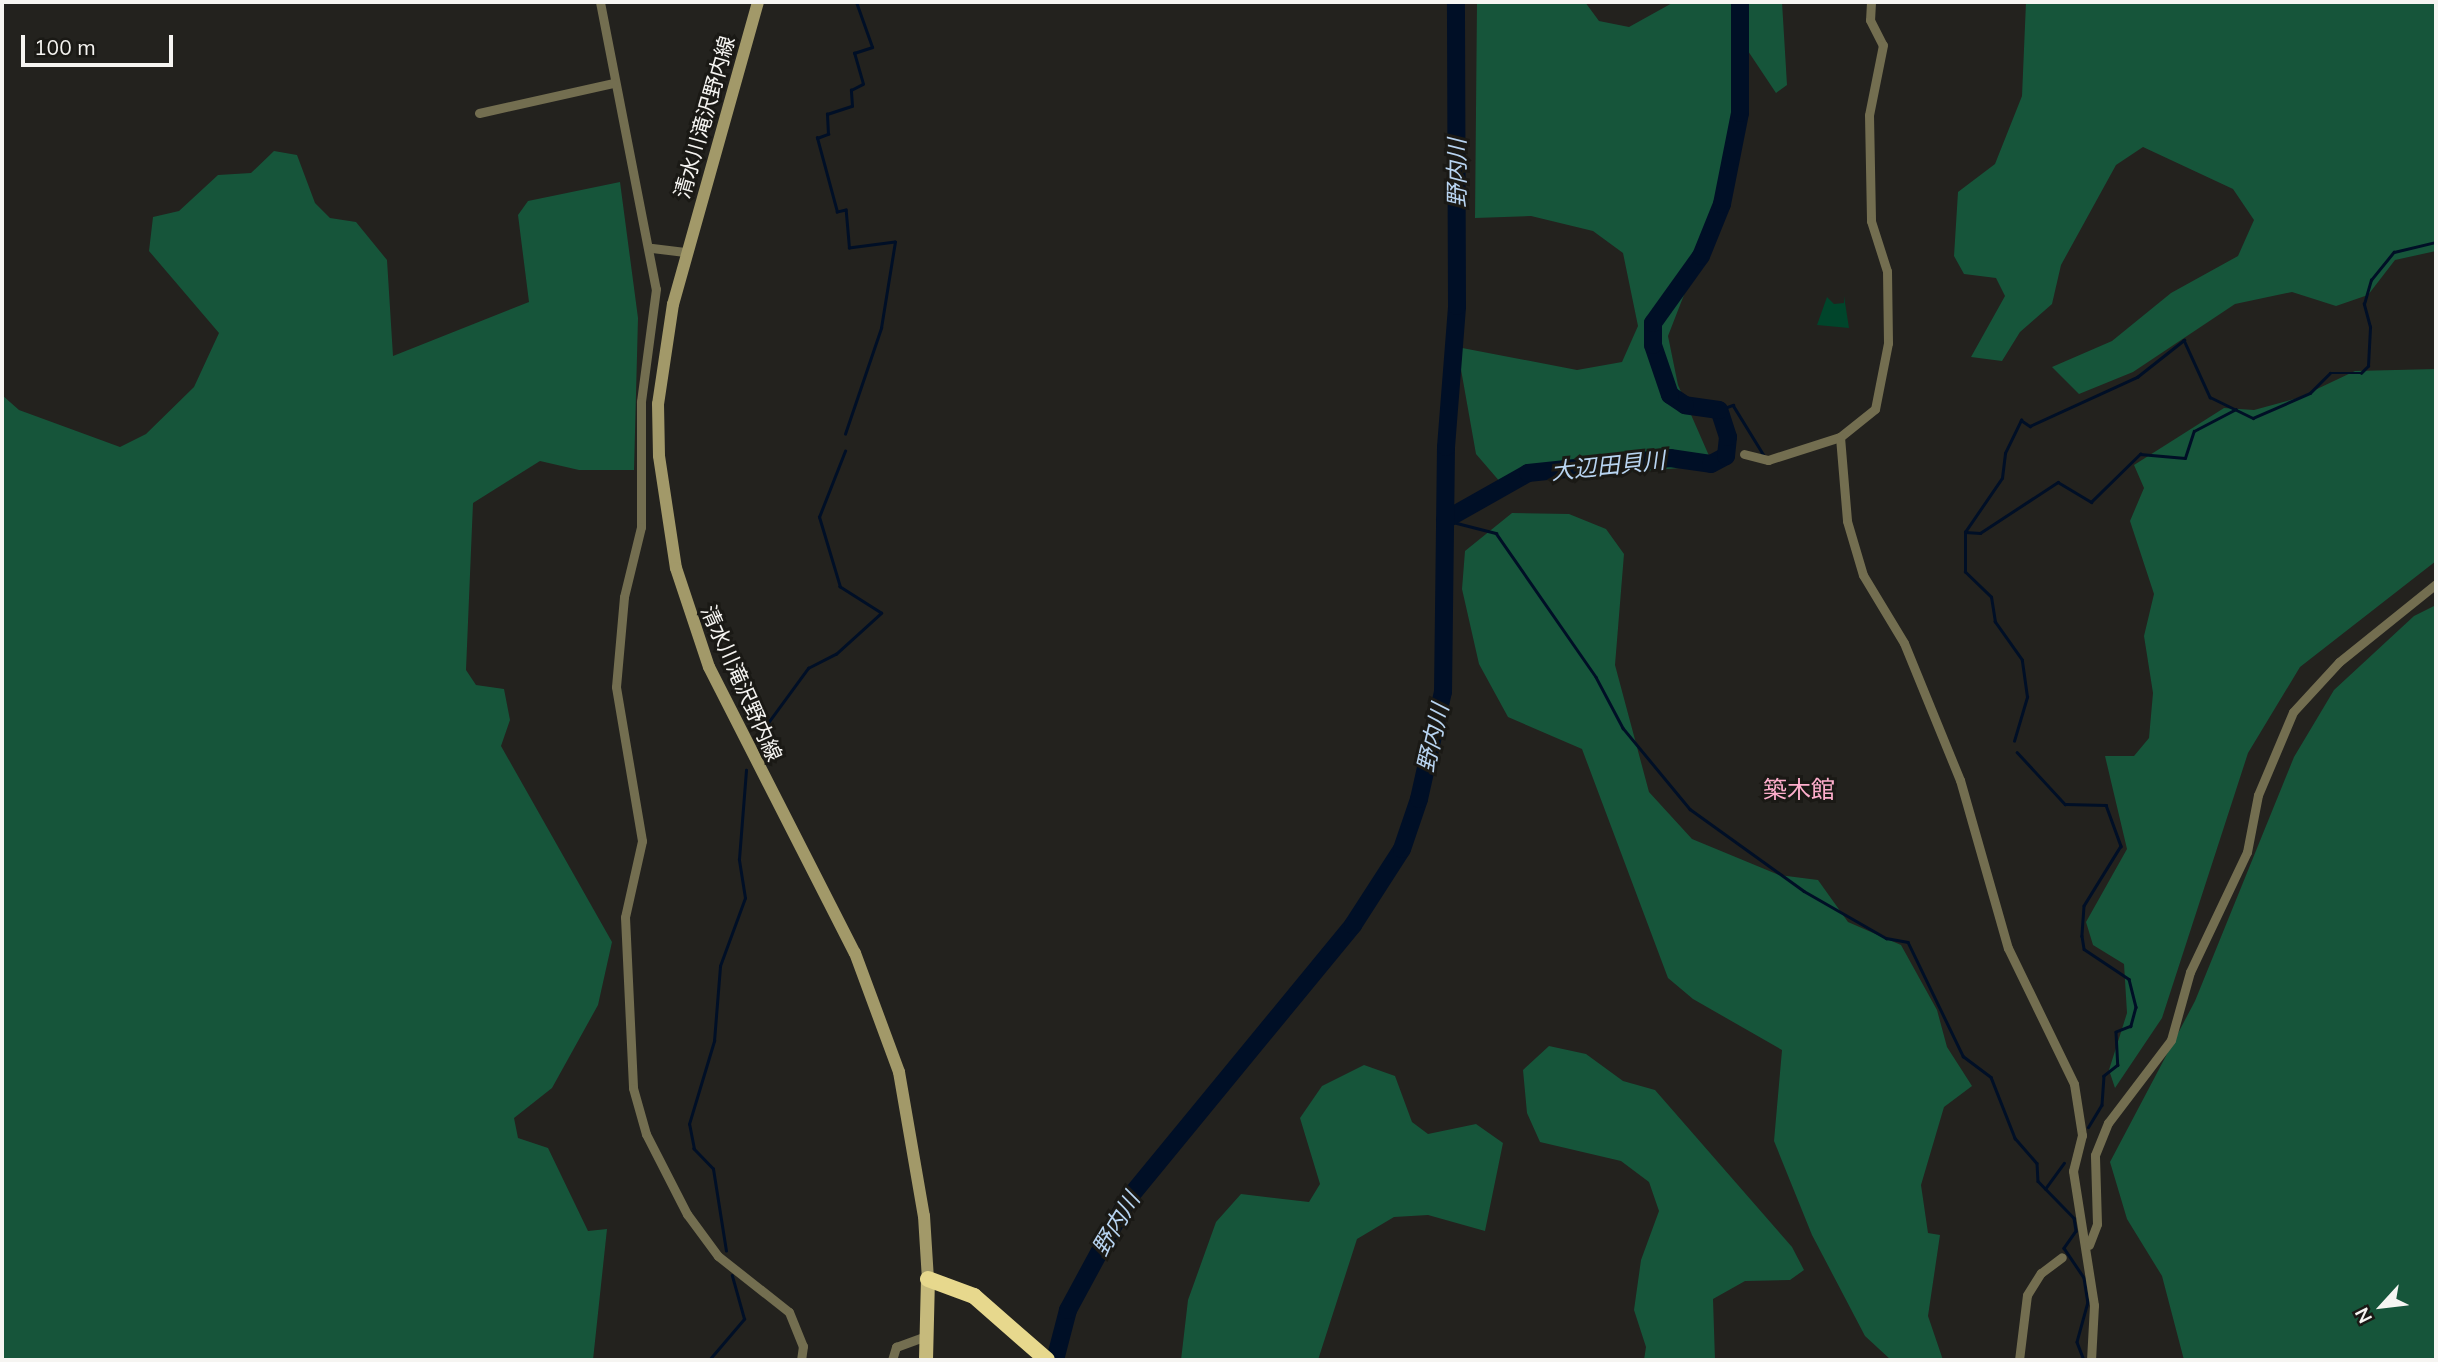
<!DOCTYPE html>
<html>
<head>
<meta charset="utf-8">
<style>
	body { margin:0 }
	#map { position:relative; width:2438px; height:1362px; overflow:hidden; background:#23221e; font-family:Mulish,"Noto Sans JP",sans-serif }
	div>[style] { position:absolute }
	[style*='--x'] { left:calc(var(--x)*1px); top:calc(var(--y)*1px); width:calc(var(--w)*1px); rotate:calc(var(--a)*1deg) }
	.green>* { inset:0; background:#00452b }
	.forest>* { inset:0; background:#16553a }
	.stream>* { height:2.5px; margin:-1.25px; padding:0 1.25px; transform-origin:1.25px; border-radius:1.25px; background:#000f26 }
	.river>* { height:18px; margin:-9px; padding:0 9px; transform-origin:9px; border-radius:9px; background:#000f26 }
	.street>* { height:9px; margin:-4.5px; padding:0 4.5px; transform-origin:4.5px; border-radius:4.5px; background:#736e50 }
	.secondary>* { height:12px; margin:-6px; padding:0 6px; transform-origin:6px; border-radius:6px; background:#a29969 }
	.primary>* { height:14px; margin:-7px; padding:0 7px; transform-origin:7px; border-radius:7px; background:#c6ba7c }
	.highway>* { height:16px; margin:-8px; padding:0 8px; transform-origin:8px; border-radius:8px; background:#e7d88d }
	span { translate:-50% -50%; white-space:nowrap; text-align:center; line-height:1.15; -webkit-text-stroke:6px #1a1915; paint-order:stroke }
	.street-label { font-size:21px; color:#f6f5f2 }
	.water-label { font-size:23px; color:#b8d4f1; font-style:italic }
	.quarter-label { font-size:24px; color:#feaecc }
	.frame { position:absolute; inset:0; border:4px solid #f6f5f2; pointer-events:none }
	.north { position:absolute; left:2347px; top:1271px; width:70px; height:70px; -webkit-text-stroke:5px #1a1915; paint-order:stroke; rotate:243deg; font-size:19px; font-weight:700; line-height:28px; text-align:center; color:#f6f5f2 }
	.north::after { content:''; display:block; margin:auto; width:24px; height:32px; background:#f6f5f2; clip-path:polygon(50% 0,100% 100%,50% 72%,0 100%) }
	.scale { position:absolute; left:21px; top:35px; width:152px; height:32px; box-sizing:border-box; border:4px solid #f6f5f2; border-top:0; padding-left:9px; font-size:21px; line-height:24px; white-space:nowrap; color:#f6f5f2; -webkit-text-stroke:5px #1a1915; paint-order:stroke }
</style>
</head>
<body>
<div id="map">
	<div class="green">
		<div style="clip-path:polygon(1844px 296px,1849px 328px,1817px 325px,1827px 297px,1834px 304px,1844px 303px)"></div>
	</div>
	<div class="forest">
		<div style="clip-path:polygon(1477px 2px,1585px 2px,1599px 21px,1629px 27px,1674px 2px,1782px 2px,1787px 85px,1776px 93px,1734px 30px,1738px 90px,1729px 179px,1668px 336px,1678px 385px,1710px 458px,1692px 467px,1501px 483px,1476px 454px,1457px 347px,1577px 370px,1622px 362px,1638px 326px,1623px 253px,1593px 231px,1531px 216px,1475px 218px)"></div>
		<div style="clip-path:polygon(2026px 2px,2436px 2px,2436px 251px,2395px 260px,2368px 295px,2336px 306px,2292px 292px,2235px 304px,2133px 372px,2079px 394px,2052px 367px,2112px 341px,2171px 293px,2238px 256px,2254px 220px,2233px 189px,2143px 147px,2116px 165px,2061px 265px,2052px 304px,2020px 332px,2002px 361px,1971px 357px,2005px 296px,1996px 278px,1964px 274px,1954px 256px,1958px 192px,1995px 164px,2022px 96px)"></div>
		<div style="clip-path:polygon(274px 151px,297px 155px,315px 203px,330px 218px,356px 222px,387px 260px,393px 356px,529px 302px,518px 215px,528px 201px,620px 182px,638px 318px,634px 470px,579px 470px,540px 461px,473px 503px,466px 670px,476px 685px,504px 689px,510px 720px,501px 746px,612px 942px,598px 1005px,552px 1088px,514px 1118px,518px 1138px,548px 1148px,588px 1231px,607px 1229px,593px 1360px,2px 1360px,2px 395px,19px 410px,120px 447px,146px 434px,194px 387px,219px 333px,149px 251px,153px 217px,179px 211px,218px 175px,251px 173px)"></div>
		<div style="clip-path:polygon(2436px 369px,2436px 561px,2300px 667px,2248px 753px,2162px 1018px,2115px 1088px,2109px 1070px,2127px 1013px,2124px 964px,2093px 945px,2086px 922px,2127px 849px,2105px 756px,2134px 756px,2149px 738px,2153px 693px,2144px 636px,2154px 594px,2130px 521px,2144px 488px,2134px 465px,2224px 408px,2254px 410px,2298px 398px,2355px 371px)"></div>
		<div style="clip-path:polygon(1512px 513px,1569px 514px,1606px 529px,1624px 554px,1615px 665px,1649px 792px,1692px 839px,1779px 875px,1818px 880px,1848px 922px,1901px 945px,1937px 1010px,1947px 1047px,1972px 1086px,1944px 1107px,1921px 1185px,1928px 1233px,1940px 1235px,1928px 1316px,1943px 1360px,1891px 1360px,1865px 1336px,1812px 1235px,1774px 1141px,1782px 1050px,1693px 999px,1668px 978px,1582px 749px,1508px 717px,1479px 664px,1462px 589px,1465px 551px)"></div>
		<div style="clip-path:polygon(2436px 605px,2436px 1360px,2184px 1360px,2162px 1276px,2127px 1219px,2110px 1162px,2195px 1001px,2294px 757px,2334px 690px,2414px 616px)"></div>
		<div style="clip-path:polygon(1549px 1046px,1586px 1054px,1623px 1081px,1655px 1090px,1792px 1247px,1804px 1270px,1790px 1280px,1745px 1281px,1713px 1299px,1715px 1360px,1644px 1360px,1646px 1347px,1634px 1310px,1641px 1260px,1659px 1211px,1649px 1182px,1621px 1161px,1540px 1142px,1527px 1113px,1523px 1070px)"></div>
		<div style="clip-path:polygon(1364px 1065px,1395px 1076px,1412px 1122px,1428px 1134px,1476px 1124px,1503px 1143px,1485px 1231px,1428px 1215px,1394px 1217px,1357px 1239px,1318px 1360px,1181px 1360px,1188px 1300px,1216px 1222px,1241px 1194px,1309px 1202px,1320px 1184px,1300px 1118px,1322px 1086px)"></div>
	</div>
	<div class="stream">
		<div style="--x:1719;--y:410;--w:15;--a:-20"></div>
		<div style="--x:1733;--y:405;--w:61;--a:58.4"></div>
		<div style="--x:845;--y:434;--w:112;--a:-71.2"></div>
		<div style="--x:881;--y:328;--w:87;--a:-80.8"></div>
		<div style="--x:895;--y:242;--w:46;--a:172.6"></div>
		<div style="--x:849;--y:248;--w:38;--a:-95"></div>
		<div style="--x:846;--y:210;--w:9;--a:167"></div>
		<div style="--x:837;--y:212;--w:77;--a:-105.1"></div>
		<div style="--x:817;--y:138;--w:12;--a:-20"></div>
		<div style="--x:828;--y:134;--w:20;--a:-93"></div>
		<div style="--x:827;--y:114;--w:26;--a:-18"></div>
		<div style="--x:852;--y:106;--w:16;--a:-94"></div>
		<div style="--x:851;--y:90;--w:13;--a:-27"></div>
		<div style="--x:863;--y:84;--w:32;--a:-106"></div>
		<div style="--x:854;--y:53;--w:19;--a:-18"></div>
		<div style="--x:872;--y:47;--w:48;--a:-109.6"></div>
		<div style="--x:1445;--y:520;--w:53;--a:14.3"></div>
		<div style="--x:1496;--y:533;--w:175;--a:55.2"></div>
		<div style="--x:1596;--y:677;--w:58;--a:62.1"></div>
		<div style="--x:1623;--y:728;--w:105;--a:50.4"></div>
		<div style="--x:1690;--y:809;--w:140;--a:35.7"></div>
		<div style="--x:1804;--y:891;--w:95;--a:29.8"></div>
		<div style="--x:1886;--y:938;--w:22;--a:10"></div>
		<div style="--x:1908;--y:942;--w:127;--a:64.2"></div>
		<div style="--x:1963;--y:1056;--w:35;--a:37"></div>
		<div style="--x:1991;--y:1077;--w:66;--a:68.5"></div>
		<div style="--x:2015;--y:1138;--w:33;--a:49"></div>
		<div style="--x:2037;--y:1163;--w:18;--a:87"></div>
		<div style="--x:2038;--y:1181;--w:52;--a:45.8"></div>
		<div style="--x:2074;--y:1218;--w:13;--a:81"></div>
		<div style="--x:2076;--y:1231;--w:21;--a:125"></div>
		<div style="--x:2064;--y:1248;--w:36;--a:56"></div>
		<div style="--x:2084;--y:1278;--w:24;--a:81"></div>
		<div style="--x:2088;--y:1302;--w:41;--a:105.4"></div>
		<div style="--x:2077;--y:1342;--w:19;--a:69"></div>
		<div style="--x:1965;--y:532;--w:15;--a:4"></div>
		<div style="--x:1980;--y:533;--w:93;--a:-33.2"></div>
		<div style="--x:2058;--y:482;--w:39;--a:31"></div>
		<div style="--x:2091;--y:502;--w:69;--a:-44.4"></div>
		<div style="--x:2140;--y:454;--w:45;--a:5.1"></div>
		<div style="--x:2185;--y:458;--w:28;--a:-72"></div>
		<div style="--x:2194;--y:431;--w:47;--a:-27.6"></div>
		<div style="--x:759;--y:735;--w:83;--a:-53.8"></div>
		<div style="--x:808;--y:668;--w:31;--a:-27"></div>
		<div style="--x:836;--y:654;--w:61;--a:-42.3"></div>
		<div style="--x:881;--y:613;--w:49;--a:-147.6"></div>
		<div style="--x:840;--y:587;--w:73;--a:-106.7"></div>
		<div style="--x:819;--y:517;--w:71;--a:-68.5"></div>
		<div style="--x:2014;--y:741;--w:46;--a:-73.5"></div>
		<div style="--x:2027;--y:697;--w:37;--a:-98"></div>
		<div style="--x:2022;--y:660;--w:47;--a:-125.4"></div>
		<div style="--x:1995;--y:622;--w:25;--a:-99"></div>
		<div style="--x:1991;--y:597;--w:36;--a:-136"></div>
		<div style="--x:1965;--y:572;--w:40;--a:-90"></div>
		<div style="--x:1965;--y:532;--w:65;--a:-55.6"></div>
		<div style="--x:2002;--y:478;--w:25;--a:-83"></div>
		<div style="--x:2005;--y:453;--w:37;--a:-64"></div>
		<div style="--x:2021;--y:420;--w:11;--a:34"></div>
		<div style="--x:2030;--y:426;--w:118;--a:-24.6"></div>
		<div style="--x:2137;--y:377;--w:60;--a:-38.2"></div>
		<div style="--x:2184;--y:340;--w:63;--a:65.5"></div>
		<div style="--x:2210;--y:397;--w:48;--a:26"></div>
		<div style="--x:2253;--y:418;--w:62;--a:-23.7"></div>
		<div style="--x:2310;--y:393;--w:28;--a:-45"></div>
		<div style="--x:2330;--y:373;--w:31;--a:0"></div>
		<div style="--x:2361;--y:373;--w:10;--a:-45"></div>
		<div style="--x:2368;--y:366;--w:39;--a:-87"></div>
		<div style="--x:2370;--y:327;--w:24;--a:-105"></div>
		<div style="--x:2364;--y:304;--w:25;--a:-74"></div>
		<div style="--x:2371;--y:280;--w:36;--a:-51"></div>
		<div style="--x:2394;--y:252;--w:43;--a:-13.4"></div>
		<div style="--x:2017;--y:752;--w:71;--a:47.3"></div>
		<div style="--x:2065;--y:804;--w:41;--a:1.4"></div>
		<div style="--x:2106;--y:805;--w:44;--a:69.9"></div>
		<div style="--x:2121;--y:846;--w:70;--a:121.7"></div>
		<div style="--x:2084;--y:906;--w:30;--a:94"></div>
		<div style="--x:2082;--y:936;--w:13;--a:81"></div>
		<div style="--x:2084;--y:949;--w:54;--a:33.7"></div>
		<div style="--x:2129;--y:979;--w:29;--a:76"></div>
		<div style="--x:2136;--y:1007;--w:20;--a:105"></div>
		<div style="--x:2131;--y:1026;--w:16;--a:158"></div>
		<div style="--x:2116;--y:1032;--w:33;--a:87"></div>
		<div style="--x:2118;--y:1065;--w:18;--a:142"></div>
		<div style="--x:2104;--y:1076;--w:29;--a:94"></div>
		<div style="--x:2102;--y:1105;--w:26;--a:121"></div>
		<div style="--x:2045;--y:1189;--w:32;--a:-54"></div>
		<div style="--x:726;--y:1251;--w:83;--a:-99"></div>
		<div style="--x:713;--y:1169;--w:28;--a:-134"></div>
		<div style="--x:694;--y:1149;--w:25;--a:-101"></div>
		<div style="--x:689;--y:1124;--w:87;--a:-73.2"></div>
		<div style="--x:714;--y:1041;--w:75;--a:-85.4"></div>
		<div style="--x:720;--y:966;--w:72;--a:-69.8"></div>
		<div style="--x:745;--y:898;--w:39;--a:-99"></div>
		<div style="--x:739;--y:859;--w:89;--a:-85.5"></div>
		<div style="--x:709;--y:1360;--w:54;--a:-49.5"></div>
		<div style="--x:744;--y:1319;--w:45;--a:-105.6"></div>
	</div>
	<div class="river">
		<div style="--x:1445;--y:520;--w:95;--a:-29.5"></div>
		<div style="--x:1528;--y:473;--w:143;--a:-6"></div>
		<div style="--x:1670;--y:458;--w:41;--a:8.3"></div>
		<div style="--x:1711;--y:464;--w:17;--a:-28"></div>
		<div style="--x:1726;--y:456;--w:19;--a:-84"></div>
		<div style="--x:1728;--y:437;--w:28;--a:-108"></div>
		<div style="--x:1719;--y:410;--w:34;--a:-172"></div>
		<div style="--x:1685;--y:405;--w:18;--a:-146"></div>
		<div style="--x:1670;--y:395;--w:53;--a:-108.8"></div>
		<div style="--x:1653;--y:345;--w:22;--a:-90"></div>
		<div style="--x:1653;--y:323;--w:82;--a:-54.4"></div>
		<div style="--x:1701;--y:256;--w:56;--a:-68"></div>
		<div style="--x:1722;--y:204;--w:93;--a:-78.8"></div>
		<div style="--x:1740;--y:113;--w:111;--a:-90"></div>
		<div style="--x:1055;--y:1360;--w:52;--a:-75.4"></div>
		<div style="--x:1068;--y:1310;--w:126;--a:-61.6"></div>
		<div style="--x:1128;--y:1199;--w:355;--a:-50.6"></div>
		<div style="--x:1353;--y:925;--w:90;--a:-57.2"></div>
		<div style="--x:1402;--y:849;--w:53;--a:-71.2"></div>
		<div style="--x:1419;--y:799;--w:110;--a:-77.4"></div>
		<div style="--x:1443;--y:692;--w:245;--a:-89.3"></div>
		<div style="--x:1446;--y:447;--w:141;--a:-85.5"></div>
		<div style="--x:1457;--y:306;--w:304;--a:-90.2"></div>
	</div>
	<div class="street">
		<div style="--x:600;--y:2;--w:292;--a:79"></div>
		<div style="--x:656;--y:289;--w:114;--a:97.6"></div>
		<div style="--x:641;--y:402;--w:125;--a:90"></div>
		<div style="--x:641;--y:527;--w:72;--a:103.7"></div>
		<div style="--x:624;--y:597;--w:90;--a:95.1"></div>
		<div style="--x:616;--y:687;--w:156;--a:80.4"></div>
		<div style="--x:642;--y:841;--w:78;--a:102.6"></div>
		<div style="--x:625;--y:917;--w:171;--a:87.3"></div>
		<div style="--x:633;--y:1088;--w:48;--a:74.2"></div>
		<div style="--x:646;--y:1134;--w:90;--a:62.9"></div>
		<div style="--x:687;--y:1214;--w:52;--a:53.6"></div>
		<div style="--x:718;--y:1256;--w:90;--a:38.3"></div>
		<div style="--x:789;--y:1312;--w:37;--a:68"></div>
		<div style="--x:803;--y:1346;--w:14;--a:98"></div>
		<div style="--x:1871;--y:2;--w:18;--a:93"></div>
		<div style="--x:1870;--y:20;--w:28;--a:63"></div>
		<div style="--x:1883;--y:45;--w:71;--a:101.3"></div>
		<div style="--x:1869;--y:115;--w:106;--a:88.9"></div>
		<div style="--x:1871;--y:221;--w:52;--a:72.3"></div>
		<div style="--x:1887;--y:271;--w:72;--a:89.2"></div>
		<div style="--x:1888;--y:343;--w:67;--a:101.1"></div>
		<div style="--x:1875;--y:409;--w:45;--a:141.3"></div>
		<div style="--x:1840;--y:437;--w:84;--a:85.2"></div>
		<div style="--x:1847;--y:521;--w:56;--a:73.5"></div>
		<div style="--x:1863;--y:575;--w:79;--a:58.9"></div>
		<div style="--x:1904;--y:643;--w:148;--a:67.8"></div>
		<div style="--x:1960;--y:780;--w:175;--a:74.1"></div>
		<div style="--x:2008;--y:948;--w:151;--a:64.1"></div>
		<div style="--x:2074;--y:1084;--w:52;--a:81.1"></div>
		<div style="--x:2082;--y:1135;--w:37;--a:104"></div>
		<div style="--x:2073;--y:1171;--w:136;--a:81.1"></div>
		<div style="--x:2094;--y:1305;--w:55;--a:93.1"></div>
		<div style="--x:479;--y:113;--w:137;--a:-12.6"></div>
		<div style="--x:652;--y:248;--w:33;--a:7"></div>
		<div style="--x:1744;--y:454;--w:25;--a:14"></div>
		<div style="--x:1768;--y:460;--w:76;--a:-17.7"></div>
		<div style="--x:2089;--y:1245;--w:22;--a:-69"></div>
		<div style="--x:2097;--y:1224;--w:69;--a:-91.7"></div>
		<div style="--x:2095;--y:1155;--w:35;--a:-68"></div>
		<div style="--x:2108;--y:1123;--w:104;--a:-52.8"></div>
		<div style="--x:2171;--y:1040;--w:71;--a:-74.4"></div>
		<div style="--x:2190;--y:972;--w:133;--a:-64.6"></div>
		<div style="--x:2247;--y:852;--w:58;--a:-79.1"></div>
		<div style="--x:2258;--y:795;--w:90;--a:-67.1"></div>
		<div style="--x:2293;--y:712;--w:68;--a:-47.4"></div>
		<div style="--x:2339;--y:662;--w:124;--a:-38.8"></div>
		<div style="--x:892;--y:1360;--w:14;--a:-73"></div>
		<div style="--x:896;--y:1347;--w:32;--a:-20"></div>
		<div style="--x:2019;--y:1360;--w:65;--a:-83"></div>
		<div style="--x:2027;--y:1295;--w:26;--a:-58"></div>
		<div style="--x:2041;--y:1273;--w:26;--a:-37"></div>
	</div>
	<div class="secondary">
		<div style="--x:758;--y:2;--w:314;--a:105.7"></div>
		<div style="--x:673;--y:304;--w:101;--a:98.5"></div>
		<div style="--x:658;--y:404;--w:52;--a:88.9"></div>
		<div style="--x:659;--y:456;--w:113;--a:81.4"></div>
		<div style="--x:676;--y:568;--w:104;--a:71.6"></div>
		<div style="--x:709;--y:667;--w:321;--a:63"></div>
		<div style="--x:855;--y:953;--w:127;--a:69.7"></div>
		<div style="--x:899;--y:1072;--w:146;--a:80.2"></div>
		<div style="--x:924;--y:1216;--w:63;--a:86.4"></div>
	</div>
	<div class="primary">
		<div style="--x:926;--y:1360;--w:81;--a:-88.6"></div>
	</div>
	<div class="highway">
		<div style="--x:928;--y:1279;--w:49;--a:20.3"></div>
		<div style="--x:974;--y:1296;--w:97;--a:41.2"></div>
	</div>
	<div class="street-label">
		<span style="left:704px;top:117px;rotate:-74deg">清水川滝沢野内線</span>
		<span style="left:742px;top:683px;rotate:66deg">清水川滝沢野内線</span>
	</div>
	<div class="water-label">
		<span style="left:1457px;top:173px;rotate:-90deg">野内川</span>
		<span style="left:1608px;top:466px;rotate:-6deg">大辺田貝川</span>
		<span style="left:1433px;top:738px;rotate:-77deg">野内川</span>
		<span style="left:1116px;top:1224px;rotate:-59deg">野内川</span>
	</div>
	<div class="quarter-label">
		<span style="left:1799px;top:790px">築木館</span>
	</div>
	<div class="frame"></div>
	<div class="north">N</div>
	<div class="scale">100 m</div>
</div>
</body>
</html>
